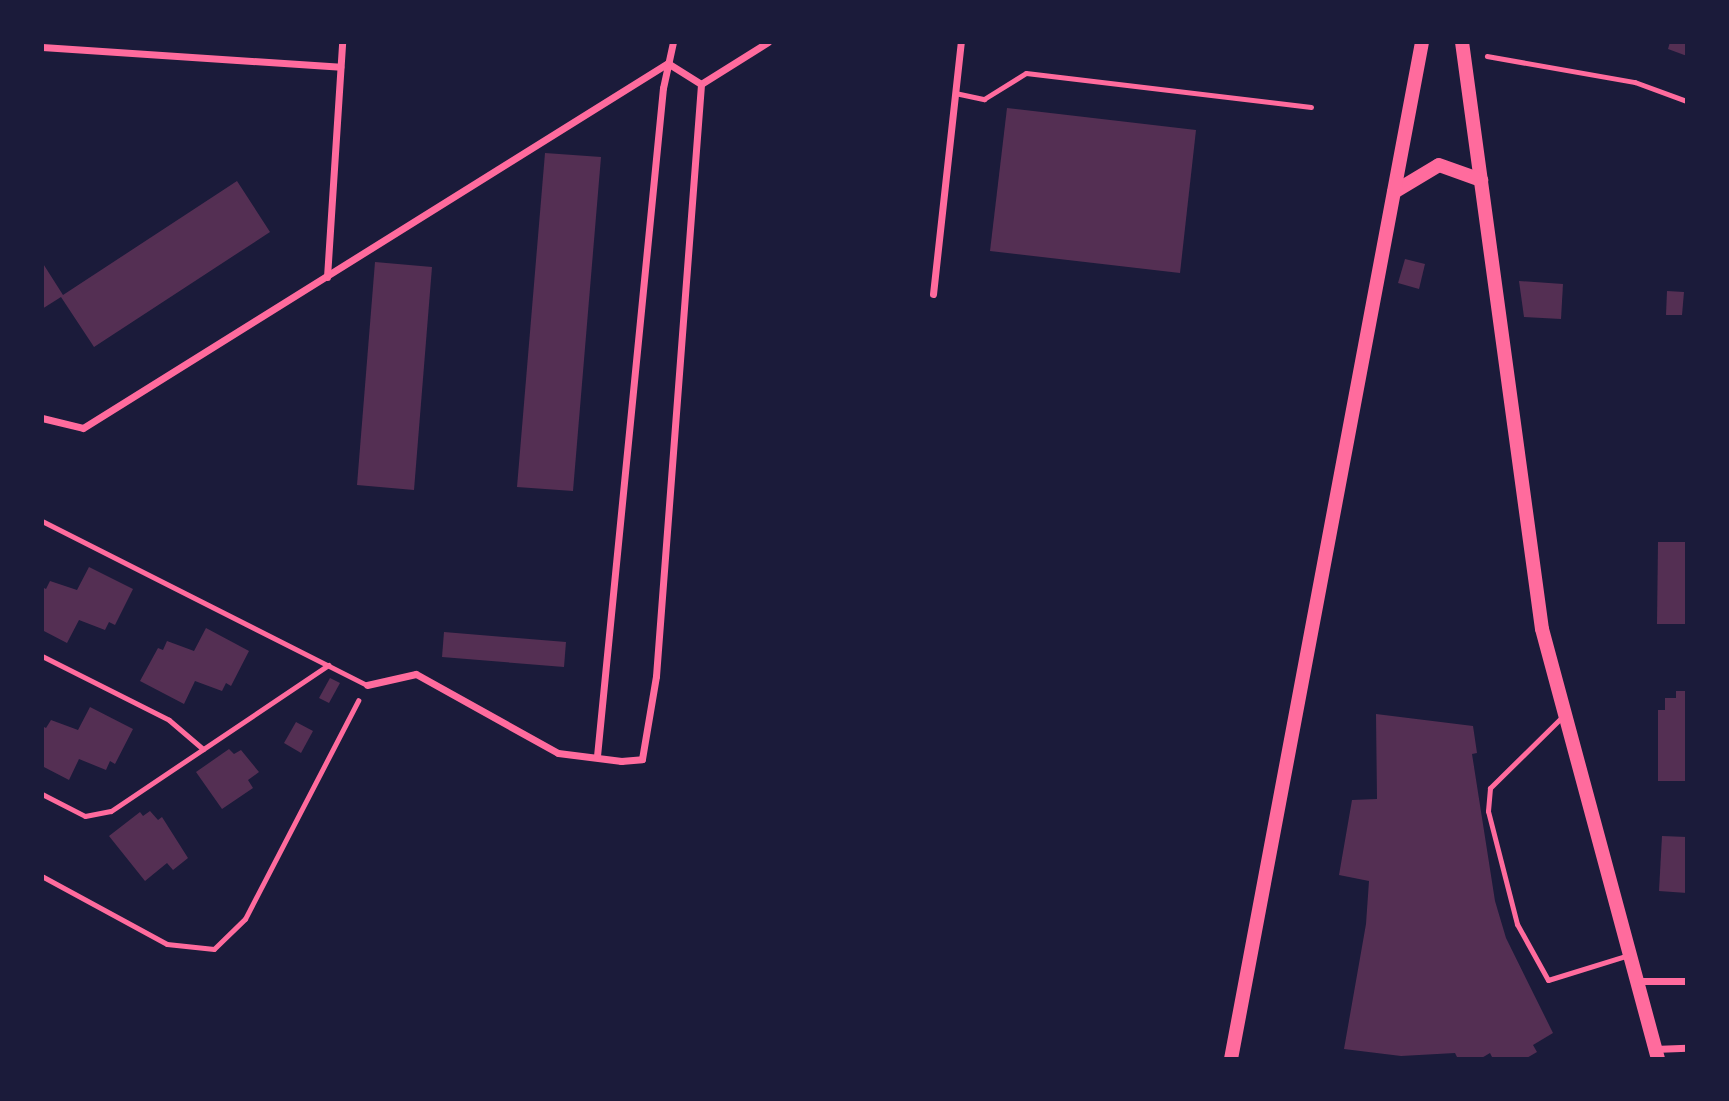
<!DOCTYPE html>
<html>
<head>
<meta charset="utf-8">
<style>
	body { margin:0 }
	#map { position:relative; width:1729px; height:1101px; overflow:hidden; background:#1b1b3a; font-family:"Fira Sans Condensed",sans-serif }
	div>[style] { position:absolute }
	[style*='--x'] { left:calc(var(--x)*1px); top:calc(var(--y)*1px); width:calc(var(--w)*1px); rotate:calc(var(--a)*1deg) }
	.building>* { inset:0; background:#542f53 }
	.path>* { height:4.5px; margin:-2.25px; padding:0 2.25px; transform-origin:2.25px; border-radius:2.25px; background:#ff6b9d }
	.service>* { height:5px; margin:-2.5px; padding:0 2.5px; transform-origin:2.5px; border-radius:2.5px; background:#ff6b9d }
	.minor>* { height:7px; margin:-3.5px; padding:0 3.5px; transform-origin:3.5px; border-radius:3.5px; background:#ff6b9d }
	.secondary>* { height:14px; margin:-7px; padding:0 7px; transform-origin:7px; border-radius:7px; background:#ff6b9d }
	span { translate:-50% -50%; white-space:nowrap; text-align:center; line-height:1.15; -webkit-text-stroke:7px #1b1b3a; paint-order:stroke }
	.frame { position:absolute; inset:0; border:44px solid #1b1b3a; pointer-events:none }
</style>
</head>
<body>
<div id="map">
	<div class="building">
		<div style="clip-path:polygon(1670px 42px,1687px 42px,1687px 56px,1668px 49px)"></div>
		<div style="clip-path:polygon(1007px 108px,1196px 130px,1180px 273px,990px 251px)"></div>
		<div style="clip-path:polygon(545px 153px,601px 157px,573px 491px,517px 487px)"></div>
		<div style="clip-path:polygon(237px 181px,270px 232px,94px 347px,61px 297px,42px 309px,42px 262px,63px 295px)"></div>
		<div style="clip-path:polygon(1405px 259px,1425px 264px,1419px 289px,1398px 283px)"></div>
		<div style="clip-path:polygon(375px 262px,432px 267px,414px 490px,357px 485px)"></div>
		<div style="clip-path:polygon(1519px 281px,1563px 284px,1561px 319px,1524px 317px)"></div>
		<div style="clip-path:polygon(1667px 291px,1684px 292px,1682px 315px,1666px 315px)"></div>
		<div style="clip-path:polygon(1658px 542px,1687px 542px,1687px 624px,1657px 624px)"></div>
		<div style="clip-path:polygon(89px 567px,133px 589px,115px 625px,109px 622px,105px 630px,79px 620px,67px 643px,42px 630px,42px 587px,46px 589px,50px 581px,77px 590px)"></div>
		<div style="clip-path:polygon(206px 628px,249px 651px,231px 686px,226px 683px,222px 691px,195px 681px,184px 704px,140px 681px,158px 648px,163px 650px,167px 641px,194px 651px)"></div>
		<div style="clip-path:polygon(444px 632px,566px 642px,564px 667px,442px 657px)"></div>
		<div style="clip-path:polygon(330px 678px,340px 683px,329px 703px,319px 698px)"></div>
		<div style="clip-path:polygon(1676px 691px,1687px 691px,1687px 781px,1658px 781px,1658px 710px,1665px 710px,1665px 698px,1676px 698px)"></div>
		<div style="clip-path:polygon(90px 707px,133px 729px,115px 764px,110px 761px,106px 770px,79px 759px,69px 780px,42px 766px,42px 726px,46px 728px,51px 720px,78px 730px)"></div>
		<div style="clip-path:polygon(1376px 714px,1473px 726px,1477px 753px,1472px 754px,1495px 901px,1506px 938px,1553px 1033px,1533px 1045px,1537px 1052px,1525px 1059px,1493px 1059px,1490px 1053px,1480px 1059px,1458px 1059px,1455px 1053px,1401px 1056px,1344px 1049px,1366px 924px,1369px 881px,1339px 875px,1352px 800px,1377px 799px)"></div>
		<div style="clip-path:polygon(296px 722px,313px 731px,301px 753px,284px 743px)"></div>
		<div style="clip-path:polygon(229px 749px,234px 754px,241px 750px,259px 772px,248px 780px,253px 788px,222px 809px,196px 772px)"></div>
		<div style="clip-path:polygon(150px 811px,158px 820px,162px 817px,188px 858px,173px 870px,167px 863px,145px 881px,109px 836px,140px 812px,143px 816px)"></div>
		<div style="clip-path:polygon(1662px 836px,1687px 837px,1687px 893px,1659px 891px)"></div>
	</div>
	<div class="path">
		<div style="--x:1487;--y:56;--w:150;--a:10"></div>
		<div style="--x:1635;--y:82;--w:55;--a:20.1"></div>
		<div style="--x:42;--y:876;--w:142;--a:28.5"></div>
		<div style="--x:167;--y:944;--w:47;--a:6.1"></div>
		<div style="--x:214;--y:949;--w:43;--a:-44.1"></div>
		<div style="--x:245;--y:919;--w:246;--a:-62.6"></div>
	</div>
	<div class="service">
		<div style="--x:955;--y:93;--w:30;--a:12"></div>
		<div style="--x:984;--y:99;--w:49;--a:-31.8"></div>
		<div style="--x:1026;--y:73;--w:287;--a:6.8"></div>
		<div style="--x:42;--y:521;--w:364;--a:26.8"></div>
		<div style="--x:42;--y:656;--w:142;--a:26.7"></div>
		<div style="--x:169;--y:720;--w:45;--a:40.5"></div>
		<div style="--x:1564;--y:715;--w:104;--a:135.4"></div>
		<div style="--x:1490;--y:788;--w:23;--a:95"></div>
		<div style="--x:1488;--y:811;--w:117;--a:75.6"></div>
		<div style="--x:1517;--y:924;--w:64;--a:61"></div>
		<div style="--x:1548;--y:980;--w:85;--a:-17.2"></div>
		<div style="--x:42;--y:794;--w:48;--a:27.1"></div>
		<div style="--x:85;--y:816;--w:26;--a:-11"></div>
		<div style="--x:111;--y:811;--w:262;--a:-33.9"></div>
	</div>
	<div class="minor">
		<div style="--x:42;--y:47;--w:299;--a:3.8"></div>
		<div style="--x:701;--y:84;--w:79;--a:-32.1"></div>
		<div style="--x:327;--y:277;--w:235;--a:-86.3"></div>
		<div style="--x:933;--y:294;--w:254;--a:-83.7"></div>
		<div style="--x:42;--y:418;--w:42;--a:13.7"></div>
		<div style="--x:83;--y:428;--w:690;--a:-31.96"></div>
		<div style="--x:367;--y:685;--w:50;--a:-12.7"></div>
		<div style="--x:416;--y:674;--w:162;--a:29.1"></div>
		<div style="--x:558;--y:753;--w:64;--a:7.2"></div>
		<div style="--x:621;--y:761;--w:21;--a:-5"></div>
		<div style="--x:642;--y:759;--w:84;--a:-80.4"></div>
		<div style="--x:656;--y:676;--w:594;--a:-85.65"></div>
		<div style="--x:701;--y:84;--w:39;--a:-148"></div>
		<div style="--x:597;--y:756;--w:671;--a:-84.36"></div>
		<div style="--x:663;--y:88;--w:47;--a:-77.7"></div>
		<div style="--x:1637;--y:981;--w:50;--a:0"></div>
		<div style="--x:1654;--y:1049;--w:33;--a:-2"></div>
	</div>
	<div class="secondary">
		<div style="--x:1462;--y:42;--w:592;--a:82.24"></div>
		<div style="--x:1542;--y:629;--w:445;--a:74.9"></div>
		<div style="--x:1394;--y:192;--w:52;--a:-31"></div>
		<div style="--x:1439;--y:165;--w:45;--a:19.7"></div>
		<div style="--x:1231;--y:1059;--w:1035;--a:-79.36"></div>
	</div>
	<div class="frame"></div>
</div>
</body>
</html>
